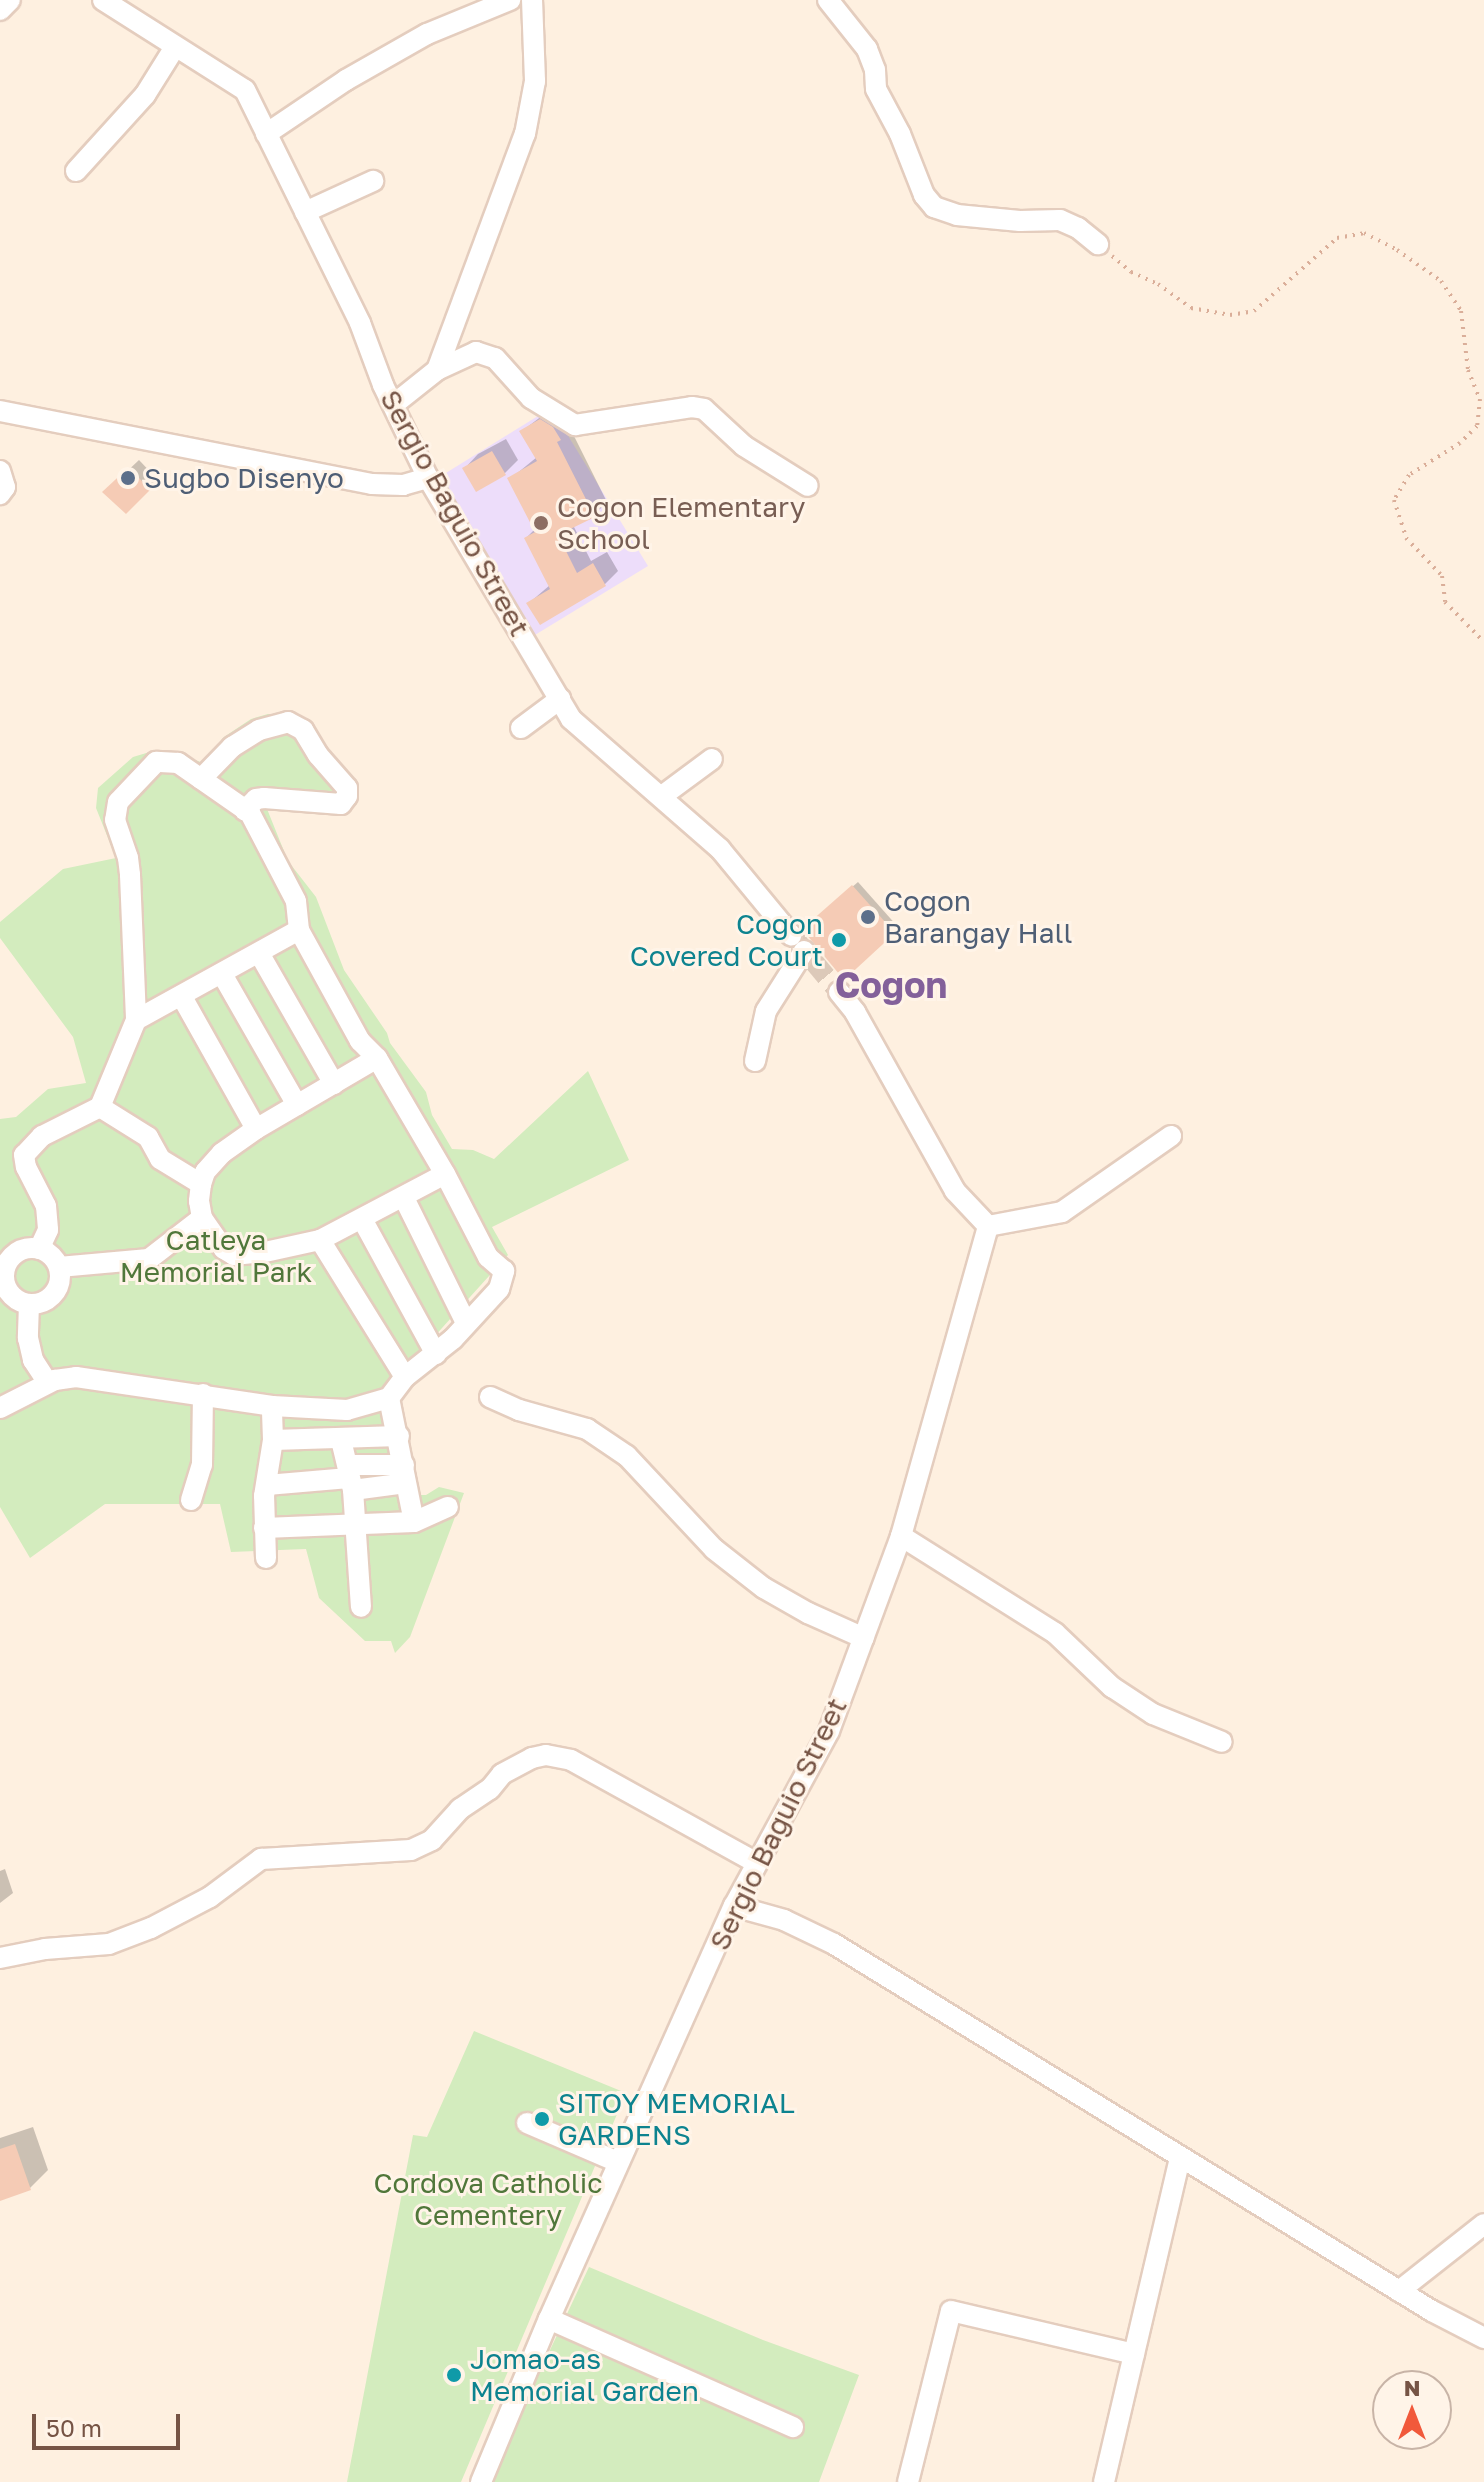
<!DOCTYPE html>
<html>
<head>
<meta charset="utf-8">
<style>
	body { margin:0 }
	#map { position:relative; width:1484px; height:2482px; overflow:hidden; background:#fef0e0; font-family:"Golos Text",sans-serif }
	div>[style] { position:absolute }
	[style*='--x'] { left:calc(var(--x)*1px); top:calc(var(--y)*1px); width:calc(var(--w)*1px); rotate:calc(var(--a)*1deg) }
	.education>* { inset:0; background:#edddfa }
	.green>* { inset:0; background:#d3ecbe }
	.shadow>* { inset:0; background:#0003 }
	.building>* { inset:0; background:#f5cbb5 }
	.minor-tunnel>* { height:20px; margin-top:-10px; transform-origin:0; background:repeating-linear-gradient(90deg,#dcc9b9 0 20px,transparent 0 30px) }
	.path>* { height:4px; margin-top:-2px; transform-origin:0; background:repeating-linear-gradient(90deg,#daae99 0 2px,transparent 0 8px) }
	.roads { filter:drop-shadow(2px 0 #e4cdbe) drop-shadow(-2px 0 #e4cdbe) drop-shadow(0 2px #e4cdbe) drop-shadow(0 -2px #e4cdbe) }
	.minor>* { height:20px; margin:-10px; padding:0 10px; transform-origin:10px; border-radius:10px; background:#fff }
	.minor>.ring { margin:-10px; padding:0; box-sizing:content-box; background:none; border:20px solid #fff; border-radius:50% }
	.dots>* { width:22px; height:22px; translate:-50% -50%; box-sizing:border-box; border:4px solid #fff4e8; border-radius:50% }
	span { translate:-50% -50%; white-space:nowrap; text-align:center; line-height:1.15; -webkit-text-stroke:6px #fff4e8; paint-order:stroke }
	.service-label { font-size:28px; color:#4e5e75 }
	.left { translate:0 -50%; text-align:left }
	.education-label { font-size:28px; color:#785e54 }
	.street-label { font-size:28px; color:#765445 }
	.culture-label { font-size:28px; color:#0d838f }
	.right { translate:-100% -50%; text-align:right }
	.park-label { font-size:28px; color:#50773a }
	.district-label { font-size:36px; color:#83609a; font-weight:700 }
	.north { position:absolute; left:1372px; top:2370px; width:80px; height:80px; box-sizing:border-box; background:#fff4e8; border:2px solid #c8b4a7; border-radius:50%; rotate:0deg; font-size:22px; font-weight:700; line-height:32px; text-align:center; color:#765445 }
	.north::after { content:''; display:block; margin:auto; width:28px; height:36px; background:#f1593b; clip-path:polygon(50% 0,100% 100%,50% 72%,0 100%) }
	.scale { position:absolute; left:32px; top:2414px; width:148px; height:36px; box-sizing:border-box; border:4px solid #765445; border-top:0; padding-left:10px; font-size:24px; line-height:28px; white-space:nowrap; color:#765445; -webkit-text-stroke:6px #fff4e8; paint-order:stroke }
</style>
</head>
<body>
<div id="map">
	<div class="education">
		<div style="clip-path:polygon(551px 408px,648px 566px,530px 638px,433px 481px)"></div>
	</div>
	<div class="green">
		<div style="clip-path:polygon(268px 714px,291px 714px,314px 726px,346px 812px,325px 814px,265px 804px,288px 861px,316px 897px,344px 970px,387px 1033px,390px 1043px,426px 1092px,432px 1115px,452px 1149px,473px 1150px,494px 1159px,588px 1071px,629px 1160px,492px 1227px,508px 1255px,395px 1380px,413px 1495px,426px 1495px,439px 1487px,464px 1493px,410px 1637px,395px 1653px,391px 1641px,365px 1641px,319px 1598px,306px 1549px,231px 1552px,220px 1504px,105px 1504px,30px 1558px,0 1507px,0 1119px,16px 1117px,48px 1089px,86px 1083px,73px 1037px,0 938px,0 922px,63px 869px,116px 858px,96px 808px,98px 788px,133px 757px,153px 751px,175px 752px,203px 763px,224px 737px,251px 719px)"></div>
		<div style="clip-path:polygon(474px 2031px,626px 2093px,461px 2482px,347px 2482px,413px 2135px,427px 2137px)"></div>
		<div style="clip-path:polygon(589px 2267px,763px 2340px,859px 2375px,819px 2482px,488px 2482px)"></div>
	</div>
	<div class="shadow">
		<div style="clip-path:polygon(555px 406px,570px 428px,607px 502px,594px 515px,573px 525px,591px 561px,607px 552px,618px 571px,605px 584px,529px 603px,550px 585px,526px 538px,535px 529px,510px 479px,537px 457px,522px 431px)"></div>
		<div style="clip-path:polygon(506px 439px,518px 460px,505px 473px,465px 468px,478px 454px)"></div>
		<div style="clip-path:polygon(139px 460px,158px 480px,126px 511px,105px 492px)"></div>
		<div style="clip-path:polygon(858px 882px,898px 927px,844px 977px,809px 924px)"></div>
		<div style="clip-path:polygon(5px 1869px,13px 1893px,0 1903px,0 1871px)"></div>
		<div style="clip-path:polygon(33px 2127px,48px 2170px,30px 2188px,0 2198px,0 2138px)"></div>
	</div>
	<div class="building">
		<div style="clip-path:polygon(540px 419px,553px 427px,561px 440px,557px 442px,595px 517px,558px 535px,577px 573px,593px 563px,606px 586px,540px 625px,526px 603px,550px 589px,524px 538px,535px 532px,507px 478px,537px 461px,519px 431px)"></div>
		<div style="clip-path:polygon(492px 451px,506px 475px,476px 492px,462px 468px)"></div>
		<div style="clip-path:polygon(129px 467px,150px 490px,126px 514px,102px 492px)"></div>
		<div style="clip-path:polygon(852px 885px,895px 933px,844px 980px,802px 929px)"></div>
		<div style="clip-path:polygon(15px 2144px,31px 2190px,0 2201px,0 2149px)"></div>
	</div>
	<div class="minor-tunnel">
		<div style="--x:794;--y:938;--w:70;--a:50.2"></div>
	</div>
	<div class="path">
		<div style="--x:1112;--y:256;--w:25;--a:40"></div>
		<div style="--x:1131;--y:272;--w:30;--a:24"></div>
		<div style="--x:1158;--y:284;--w:41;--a:36"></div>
		<div style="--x:1191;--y:308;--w:40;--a:10"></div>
		<div style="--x:1230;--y:315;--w:24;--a:-9"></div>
		<div style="--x:1254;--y:311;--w:111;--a:-41.3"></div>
		<div style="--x:1337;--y:238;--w:27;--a:-10"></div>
		<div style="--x:1364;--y:233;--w:37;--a:27"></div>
		<div style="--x:1397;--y:250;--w:54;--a:35.2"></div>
		<div style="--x:1441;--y:281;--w:36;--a:56"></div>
		<div style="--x:1461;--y:311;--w:59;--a:83.2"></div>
		<div style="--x:1468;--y:370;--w:31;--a:68"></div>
		<div style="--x:1480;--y:399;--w:27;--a:96"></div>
		<div style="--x:1477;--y:426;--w:24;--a:135"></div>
		<div style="--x:1460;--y:443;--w:60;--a:147.9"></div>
		<div style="--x:1409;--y:475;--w:29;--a:121"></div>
		<div style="--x:1394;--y:500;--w:40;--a:72"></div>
		<div style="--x:1406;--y:538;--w:52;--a:46.5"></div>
		<div style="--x:1442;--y:576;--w:26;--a:83"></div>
		<div style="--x:1445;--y:602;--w:56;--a:45.7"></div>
	</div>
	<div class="roads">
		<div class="minor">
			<div style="--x:103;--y:0;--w:168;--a:32.4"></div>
			<div style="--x:245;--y:90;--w:260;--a:63.7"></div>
			<div style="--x:360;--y:323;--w:66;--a:69.6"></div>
			<div style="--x:383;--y:385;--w:103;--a:64.2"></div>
			<div style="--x:428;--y:478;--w:280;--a:59.3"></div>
			<div style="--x:571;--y:719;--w:198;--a:41.1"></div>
			<div style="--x:720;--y:849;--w:112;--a:50.5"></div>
			<div style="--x:828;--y:0;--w:63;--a:51.5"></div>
			<div style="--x:867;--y:49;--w:22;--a:69"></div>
			<div style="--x:875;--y:70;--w:19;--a:87"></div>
			<div style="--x:876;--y:89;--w:51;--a:61.9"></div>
			<div style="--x:900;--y:134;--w:66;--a:68.5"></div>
			<div style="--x:924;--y:195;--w:16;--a:50"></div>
			<div style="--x:934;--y:207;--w:24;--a:19"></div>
			<div style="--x:957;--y:215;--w:63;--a:5.4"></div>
			<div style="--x:1020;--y:221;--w:40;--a:-1.4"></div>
			<div style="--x:1060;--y:220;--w:20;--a:24"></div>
			<div style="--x:1078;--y:228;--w:26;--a:39"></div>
			<div style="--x:0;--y:10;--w:14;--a:-45"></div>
			<div style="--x:266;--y:134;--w:97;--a:-34"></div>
			<div style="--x:346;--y:80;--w:93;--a:-29.6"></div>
			<div style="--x:427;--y:34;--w:90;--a:-22.3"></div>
			<div style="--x:76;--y:171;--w:103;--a:-47.8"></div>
			<div style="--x:145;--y:95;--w:57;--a:-58"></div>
			<div style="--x:305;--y:212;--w:75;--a:-24.5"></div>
			<div style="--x:437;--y:370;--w:43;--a:-24.8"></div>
			<div style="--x:476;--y:352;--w:20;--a:18"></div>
			<div style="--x:495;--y:358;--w:54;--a:48"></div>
			<div style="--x:531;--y:398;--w:52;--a:31.5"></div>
			<div style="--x:575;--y:425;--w:118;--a:-8.7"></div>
			<div style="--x:692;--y:407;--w:12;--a:9"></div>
			<div style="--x:704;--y:409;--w:54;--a:42.8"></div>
			<div style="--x:744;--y:446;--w:75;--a:32"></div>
			<div style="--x:393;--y:405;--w:56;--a:-38.5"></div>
			<div style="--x:437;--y:370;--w:252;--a:-69.6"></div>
			<div style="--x:525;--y:134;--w:54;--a:-79.3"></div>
			<div style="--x:535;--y:81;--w:81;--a:-92.1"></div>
			<div style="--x:0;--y:411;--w:379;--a:11.1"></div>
			<div style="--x:372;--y:484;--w:31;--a:2"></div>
			<div style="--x:403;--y:485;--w:26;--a:-16"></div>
			<div style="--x:0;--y:471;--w:17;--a:73"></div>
			<div style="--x:5;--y:487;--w:9;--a:126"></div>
			<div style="--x:521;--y:728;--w:49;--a:-36.6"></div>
			<div style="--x:201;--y:779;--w:45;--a:-45.9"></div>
			<div style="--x:232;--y:747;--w:32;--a:-32"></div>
			<div style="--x:259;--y:730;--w:30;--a:-15"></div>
			<div style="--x:288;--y:722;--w:17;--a:28"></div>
			<div style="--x:303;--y:730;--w:29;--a:59"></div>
			<div style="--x:318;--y:755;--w:44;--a:48.7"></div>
			<div style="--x:347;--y:788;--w:8;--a:90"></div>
			<div style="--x:347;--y:796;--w:10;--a:127"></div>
			<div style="--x:341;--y:804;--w:77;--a:-175.5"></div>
			<div style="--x:264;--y:798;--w:8;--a:173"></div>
			<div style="--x:256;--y:799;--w:16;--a:135"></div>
			<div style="--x:662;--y:796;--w:62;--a:-36.5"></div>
			<div style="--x:259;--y:953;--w:151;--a:60.2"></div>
			<div style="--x:222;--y:974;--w:151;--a:60.2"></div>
			<div style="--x:839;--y:992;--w:26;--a:51"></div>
			<div style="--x:855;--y:1012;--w:205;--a:60.8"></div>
			<div style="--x:955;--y:1191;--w:48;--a:46.7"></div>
			<div style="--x:182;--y:997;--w:151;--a:60.7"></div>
			<div style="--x:136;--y:1020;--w:186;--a:-28.9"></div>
			<div style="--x:377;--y:1058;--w:140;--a:149.6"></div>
			<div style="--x:256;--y:1129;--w:42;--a:144.8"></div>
			<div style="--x:222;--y:1153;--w:25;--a:132"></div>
			<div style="--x:205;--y:1172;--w:13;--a:108"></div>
			<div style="--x:201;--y:1184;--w:17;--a:97"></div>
			<div style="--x:199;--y:1201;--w:17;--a:80"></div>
			<div style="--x:202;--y:1218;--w:38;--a:55"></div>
			<div style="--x:224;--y:1249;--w:12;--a:31"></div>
			<div style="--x:234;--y:1255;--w:31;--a:-6"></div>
			<div style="--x:265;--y:1252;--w:56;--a:-12.3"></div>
			<div style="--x:320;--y:1240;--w:141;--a:-27.8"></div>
			<div style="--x:755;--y:1061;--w:51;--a:-77.6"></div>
			<div style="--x:766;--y:1011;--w:71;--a:-57.7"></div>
			<div style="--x:100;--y:1107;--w:57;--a:32"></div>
			<div style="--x:148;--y:1137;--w:25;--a:61"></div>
			<div style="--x:160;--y:1159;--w:48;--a:31.4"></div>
			<div style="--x:404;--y:1198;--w:140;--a:63.6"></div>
			<div style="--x:362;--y:1219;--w:154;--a:61.3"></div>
			<div style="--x:988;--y:1226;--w:75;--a:-10.7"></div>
			<div style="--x:1062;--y:1212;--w:133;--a:-34.9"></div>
			<div style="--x:320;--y:1240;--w:161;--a:58.2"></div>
			<div class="ring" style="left:4px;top:1248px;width:36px;height:36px"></div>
			<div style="--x:59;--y:1267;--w:90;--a:-5.1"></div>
			<div style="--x:149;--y:1259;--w:67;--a:-37.7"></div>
			<div style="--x:29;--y:1304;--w:34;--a:92"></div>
			<div style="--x:28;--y:1338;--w:23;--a:77"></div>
			<div style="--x:33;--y:1360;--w:27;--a:57"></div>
			<div style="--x:490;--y:1397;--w:32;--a:24"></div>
			<div style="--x:519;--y:1410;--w:71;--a:15.6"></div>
			<div style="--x:587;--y:1429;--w:48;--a:34"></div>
			<div style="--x:627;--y:1456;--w:127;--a:46.9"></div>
			<div style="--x:714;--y:1549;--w:63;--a:38"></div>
			<div style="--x:764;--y:1588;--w:51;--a:29.6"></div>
			<div style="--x:808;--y:1613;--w:61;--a:24.1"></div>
			<div style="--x:389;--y:1398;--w:126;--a:78.6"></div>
			<div style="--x:0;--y:1408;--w:62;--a:-27"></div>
			<div style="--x:55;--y:1380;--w:21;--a:-8"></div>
			<div style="--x:76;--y:1377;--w:198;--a:8.4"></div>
			<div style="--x:272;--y:1406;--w:75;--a:3.1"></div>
			<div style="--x:347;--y:1410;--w:44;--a:-15.9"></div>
			<div style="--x:389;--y:1398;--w:26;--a:-53"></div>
			<div style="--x:405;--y:1377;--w:61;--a:-38.4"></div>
			<div style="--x:453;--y:1339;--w:68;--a:-47.4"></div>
			<div style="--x:499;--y:1289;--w:19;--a:-74"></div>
			<div style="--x:504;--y:1271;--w:21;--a:-139"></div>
			<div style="--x:488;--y:1257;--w:93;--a:-117.4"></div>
			<div style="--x:445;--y:1174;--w:134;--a:-120.4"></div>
			<div style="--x:377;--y:1058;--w:24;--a:-135"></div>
			<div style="--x:360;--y:1041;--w:127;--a:-118.8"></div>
			<div style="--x:299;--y:930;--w:29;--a:-96"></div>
			<div style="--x:296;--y:901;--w:99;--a:-117.6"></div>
			<div style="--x:250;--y:813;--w:88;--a:-145.2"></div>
			<div style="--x:178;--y:763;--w:22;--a:-177"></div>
			<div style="--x:156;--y:762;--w:55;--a:133.5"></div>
			<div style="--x:118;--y:802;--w:18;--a:99"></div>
			<div style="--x:115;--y:820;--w:40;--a:71.1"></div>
			<div style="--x:128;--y:858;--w:17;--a:83"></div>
			<div style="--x:130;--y:875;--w:145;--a:87.6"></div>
			<div style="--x:136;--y:1020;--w:94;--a:112.5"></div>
			<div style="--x:100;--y:1107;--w:65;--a:153.4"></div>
			<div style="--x:42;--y:1136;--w:26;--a:133"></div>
			<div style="--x:24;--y:1155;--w:12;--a:81"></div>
			<div style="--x:26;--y:1167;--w:44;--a:62.9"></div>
			<div style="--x:46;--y:1206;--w:24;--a:85"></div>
			<div style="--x:48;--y:1230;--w:21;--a:115"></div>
			<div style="--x:273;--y:1440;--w:126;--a:-1.8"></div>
			<div style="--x:341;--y:1440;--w:51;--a:76.5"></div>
			<div style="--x:353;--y:1490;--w:117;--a:86.1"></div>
			<div style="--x:348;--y:1465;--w:56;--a:0"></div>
			<div style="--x:267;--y:1485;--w:82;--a:-4.9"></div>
			<div style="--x:353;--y:1490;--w:53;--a:-7.5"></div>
			<div style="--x:191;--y:1500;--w:37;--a:-73"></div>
			<div style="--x:202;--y:1465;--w:71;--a:-89.2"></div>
			<div style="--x:264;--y:1528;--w:150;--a:-2.3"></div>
			<div style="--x:414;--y:1522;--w:37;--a:-24"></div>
			<div style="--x:901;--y:1536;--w:182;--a:32.2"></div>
			<div style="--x:1055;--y:1633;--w:79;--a:43.5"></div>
			<div style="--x:1112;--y:1687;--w:49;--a:33.4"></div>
			<div style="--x:1153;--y:1714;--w:74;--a:22.1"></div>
			<div style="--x:266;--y:1558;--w:62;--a:-91.8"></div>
			<div style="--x:264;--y:1496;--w:57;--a:-80.9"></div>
			<div style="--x:273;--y:1440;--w:34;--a:-92"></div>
			<div style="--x:734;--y:1906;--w:52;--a:15.6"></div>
			<div style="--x:784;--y:1920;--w:55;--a:25.6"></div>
			<div style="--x:834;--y:1944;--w:702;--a:31.54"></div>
			<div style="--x:1432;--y:2311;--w:59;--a:27.4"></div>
			<div style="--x:0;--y:1958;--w:46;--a:-11.3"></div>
			<div style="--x:45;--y:1949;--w:64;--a:-4.5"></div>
			<div style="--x:109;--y:1944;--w:45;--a:-20.9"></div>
			<div style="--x:151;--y:1928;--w:67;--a:-27.7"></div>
			<div style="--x:210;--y:1897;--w:64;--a:-36.7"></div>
			<div style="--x:261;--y:1859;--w:150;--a:-3.4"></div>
			<div style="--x:411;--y:1850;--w:23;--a:-25"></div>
			<div style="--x:432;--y:1840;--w:42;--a:-47.9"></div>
			<div style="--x:460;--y:1809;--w:36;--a:-34"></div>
			<div style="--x:490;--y:1789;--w:19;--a:-51"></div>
			<div style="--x:502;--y:1774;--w:34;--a:-28"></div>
			<div style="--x:532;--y:1758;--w:14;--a:-12"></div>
			<div style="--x:546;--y:1755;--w:25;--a:11"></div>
			<div style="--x:571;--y:1760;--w:210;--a:29"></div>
			<div style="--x:527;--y:2123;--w:99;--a:23.2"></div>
			<div style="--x:1399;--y:2291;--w:108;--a:-38.2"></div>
			<div style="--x:549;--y:2319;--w:267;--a:23.9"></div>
			<div style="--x:481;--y:2482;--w:177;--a:-67.4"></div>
			<div style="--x:549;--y:2319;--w:453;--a:-65.9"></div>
			<div style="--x:734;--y:1906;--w:199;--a:-61.5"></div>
			<div style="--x:829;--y:1731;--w:208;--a:-69.7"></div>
			<div style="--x:901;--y:1536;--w:322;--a:-74.3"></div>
			<div style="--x:908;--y:2482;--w:176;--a:-75.9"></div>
			<div style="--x:951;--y:2311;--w:188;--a:13.2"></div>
			<div style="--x:1104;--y:2482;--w:333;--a:-76.8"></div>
		</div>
	</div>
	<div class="dots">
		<div style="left:128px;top:478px;background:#5c6f8a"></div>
		<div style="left:541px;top:523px;background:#8d6e63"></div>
		<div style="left:868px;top:917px;background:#5c6f8a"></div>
		<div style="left:839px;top:940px;background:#0f9aa8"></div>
		<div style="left:542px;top:2119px;background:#0f9aa8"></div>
		<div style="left:454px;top:2375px;background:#0f9aa8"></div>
	</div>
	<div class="service-label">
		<span class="left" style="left:144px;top:478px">Sugbo Disenyo</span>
		<span class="left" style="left:884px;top:917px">Cogon<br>Barangay Hall</span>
	</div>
	<div class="education-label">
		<span class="left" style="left:557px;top:523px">Cogon Elementary<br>School</span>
	</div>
	<div class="street-label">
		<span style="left:455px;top:513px;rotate:61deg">Sergio Baguio Street</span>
		<span style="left:778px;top:1824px;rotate:-64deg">Sergio Baguio Street</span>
	</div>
	<div class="culture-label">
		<span class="right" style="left:823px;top:940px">Cogon<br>Covered Court</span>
		<span class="left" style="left:558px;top:2119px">SITOY MEMORIAL<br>GARDENS</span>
		<span class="left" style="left:470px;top:2375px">Jomao-as<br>Memorial Garden</span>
	</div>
	<div class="park-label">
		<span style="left:216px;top:1256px">Catleya<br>Memorial Park</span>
		<span style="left:488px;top:2199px">Cordova Catholic<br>Cementery</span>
	</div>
	<div class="district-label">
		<span style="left:891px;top:985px">Cogon</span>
	</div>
	<div class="north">N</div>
	<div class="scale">50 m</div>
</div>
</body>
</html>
